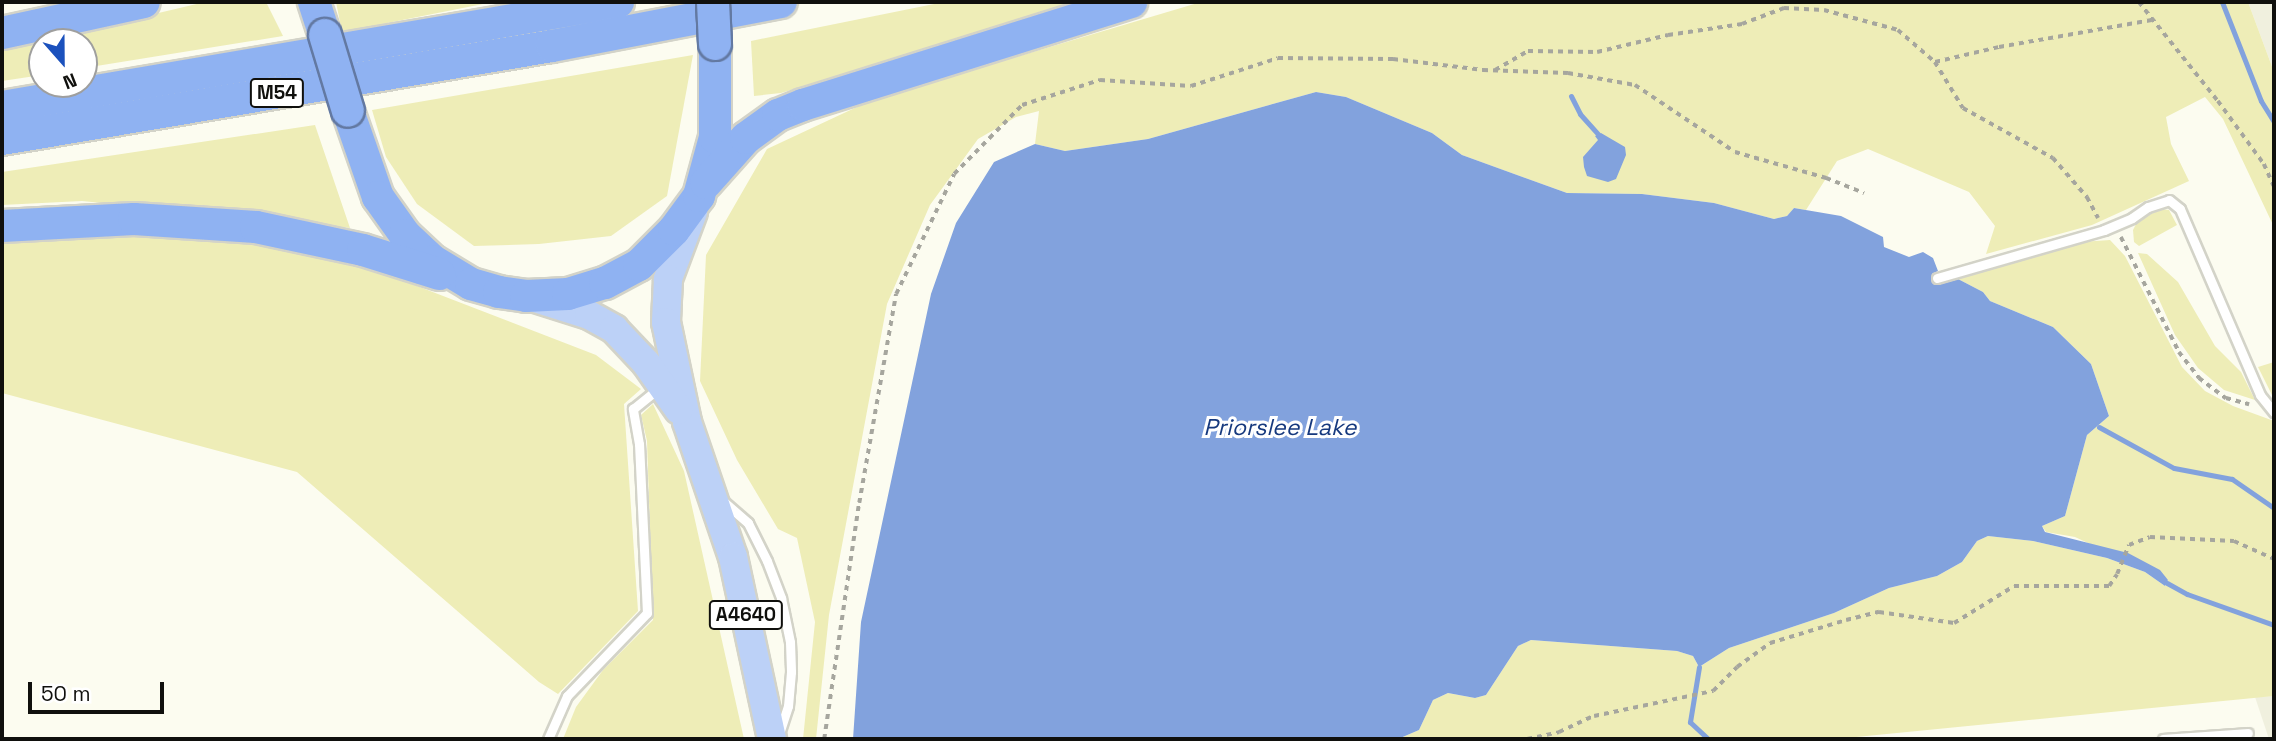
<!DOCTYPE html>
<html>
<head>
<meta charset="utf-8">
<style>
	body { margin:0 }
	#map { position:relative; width:2276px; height:741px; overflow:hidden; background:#fcfcf0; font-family:"Space Grotesk",sans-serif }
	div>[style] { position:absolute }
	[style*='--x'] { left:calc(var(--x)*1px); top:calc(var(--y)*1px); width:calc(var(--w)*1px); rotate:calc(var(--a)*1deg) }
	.built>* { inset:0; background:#f0f0de }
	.green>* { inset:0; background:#eeedb7 }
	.water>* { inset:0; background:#82a2dd }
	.stream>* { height:5px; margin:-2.5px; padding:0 2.5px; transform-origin:2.5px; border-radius:2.5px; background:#82a2dd }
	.path>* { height:3.5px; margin-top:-1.75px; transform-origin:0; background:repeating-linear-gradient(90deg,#a6a69e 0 5px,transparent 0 10px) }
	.roads { filter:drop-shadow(2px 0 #d3d3c8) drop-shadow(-2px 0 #d3d3c8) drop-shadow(0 2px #d3d3c8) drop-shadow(0 -2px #d3d3c8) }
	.lane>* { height:9px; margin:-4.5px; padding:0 4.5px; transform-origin:4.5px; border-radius:4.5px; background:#fff }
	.primary>* { height:28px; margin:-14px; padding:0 14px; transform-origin:14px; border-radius:14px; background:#bcd1f7 }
	.highway>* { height:32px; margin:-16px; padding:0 16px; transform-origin:16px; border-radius:16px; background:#8fb2f2 }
	.bridges { filter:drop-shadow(2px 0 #6379a2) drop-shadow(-2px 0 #6379a2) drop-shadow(0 2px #6379a2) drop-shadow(0 -2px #6379a2) }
	.highway-bridge>* { height:32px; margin:-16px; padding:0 16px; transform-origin:16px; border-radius:16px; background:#8fb2f2 }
	span { translate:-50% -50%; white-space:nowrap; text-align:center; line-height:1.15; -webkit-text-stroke:6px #fff; paint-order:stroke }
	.shield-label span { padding:2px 5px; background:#fff; border:2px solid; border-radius:5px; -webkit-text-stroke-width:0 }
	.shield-label { font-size:19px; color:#10100d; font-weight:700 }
	.water-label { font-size:23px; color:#16397e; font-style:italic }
	.frame { position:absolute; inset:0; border:4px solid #10100d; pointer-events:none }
	.north { position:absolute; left:28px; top:28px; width:70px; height:70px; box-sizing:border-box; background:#fff; border:2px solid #9f9f9e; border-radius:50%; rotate:159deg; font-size:19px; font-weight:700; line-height:28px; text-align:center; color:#10100d }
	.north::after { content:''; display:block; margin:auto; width:24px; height:32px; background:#1b51bd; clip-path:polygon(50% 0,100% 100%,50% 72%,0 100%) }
	.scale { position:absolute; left:28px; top:682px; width:136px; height:32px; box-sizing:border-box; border:4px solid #10100d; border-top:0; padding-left:9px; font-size:21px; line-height:24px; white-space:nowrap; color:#10100d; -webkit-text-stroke:5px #fff; paint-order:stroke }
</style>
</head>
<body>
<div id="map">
	<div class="built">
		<div style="clip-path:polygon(2248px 2px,2274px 2px,2274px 72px)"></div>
		<div style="clip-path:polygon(2274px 696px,2274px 739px,2269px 739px,2255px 697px)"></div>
	</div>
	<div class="green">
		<div style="clip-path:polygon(205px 2px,266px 2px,283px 36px,84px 68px,84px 42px,42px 42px,42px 75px,2px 81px,2px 50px)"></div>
		<div style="clip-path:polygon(336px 2px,493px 2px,342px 32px)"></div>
		<div style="clip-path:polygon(944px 2px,1075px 2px,781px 93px,754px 96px,751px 41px)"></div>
		<div style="clip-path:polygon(1201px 2px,2248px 2px,2274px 72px,2274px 227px,2223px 119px,2205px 97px,2166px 117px,2171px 144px,2189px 181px,2092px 225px,1986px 254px,1995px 226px,1969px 192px,1868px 149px,1837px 161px,1806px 210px,1794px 208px,1787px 216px,1774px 219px,1714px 203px,1642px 194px,1567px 193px,1462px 155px,1432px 133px,1346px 97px,1316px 92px,1148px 139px,1065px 151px,1035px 144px,1039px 111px,1016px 117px,978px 139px,930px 205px,887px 304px,829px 615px,816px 739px,803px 739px,815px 622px,797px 538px,778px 529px,737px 460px,700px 381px,706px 255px,767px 149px,874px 99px)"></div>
		<div style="clip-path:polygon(693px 55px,667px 196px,611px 236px,539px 244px,474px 246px,417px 204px,386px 157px,372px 110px)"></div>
		<div style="clip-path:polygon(315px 125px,350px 228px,82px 201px,2px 205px,2px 172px)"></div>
		<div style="clip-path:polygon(2162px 209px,2169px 210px,2177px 225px,2139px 246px,2134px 242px,2133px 230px,2138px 220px)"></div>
		<div style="clip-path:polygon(219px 235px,386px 274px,596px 355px,641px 389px,624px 404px,638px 611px,558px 694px,539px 682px,297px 472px,2px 393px,2px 237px)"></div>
		<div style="clip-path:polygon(2110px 240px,2125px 256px,2182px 367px,2205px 391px,2233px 406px,2274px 421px,2274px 696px,1836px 739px,1398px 739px,1419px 730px,1433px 700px,1448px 693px,1475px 698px,1486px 695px,1518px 646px,1531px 640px,1677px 651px,1693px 656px,1699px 667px,1729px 648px,1834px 613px,1889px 588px,1937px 576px,1962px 562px,1977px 541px,1988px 536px,2033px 541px,2107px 558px,2145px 572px,2165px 586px,2168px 580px,2075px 537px,2046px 532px,2042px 526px,2065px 516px,2087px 435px,2109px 416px,2091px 364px,2053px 327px,1990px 301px,1983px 292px,1958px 279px,2081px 242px)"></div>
		<div style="clip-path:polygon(2138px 253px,2147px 254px,2178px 282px,2215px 346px,2241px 372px,2255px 400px,2224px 390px,2198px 368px,2175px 335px)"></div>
		<div style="clip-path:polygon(2274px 362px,2274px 399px,2258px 367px)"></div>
		<div style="clip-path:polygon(653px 404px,684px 471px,744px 739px,563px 739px,576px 707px,603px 670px,653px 620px,647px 441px,641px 415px)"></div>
	</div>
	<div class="water">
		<div style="clip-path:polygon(1316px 92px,1346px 97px,1432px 133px,1462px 155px,1567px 193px,1642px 194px,1714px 203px,1774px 219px,1787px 216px,1794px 208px,1841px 216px,1883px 237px,1884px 247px,1909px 257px,1923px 252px,1933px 258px,1938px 271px,1932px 274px,1937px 284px,1958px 279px,1983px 292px,1990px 301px,2053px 327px,2091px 364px,2109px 416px,2087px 435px,2065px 516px,2042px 526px,2045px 532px,2128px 553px,2160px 570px,2168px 580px,2165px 586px,2145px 572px,2107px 558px,2033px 541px,1988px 536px,1977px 541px,1962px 562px,1937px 576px,1889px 588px,1834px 613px,1729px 648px,1699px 667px,1693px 656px,1677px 651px,1531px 640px,1518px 646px,1486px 695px,1475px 698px,1448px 693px,1433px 700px,1419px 730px,1398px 739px,853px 739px,861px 622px,931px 294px,956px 223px,994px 162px,1035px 144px,1065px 151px,1148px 139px)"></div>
		<div style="clip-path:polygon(1601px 133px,1625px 147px,1626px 155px,1616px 179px,1608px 182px,1587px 176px,1584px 167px,1583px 157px,1598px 140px,1595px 136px)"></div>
	</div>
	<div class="stream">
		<div style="--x:2222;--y:2;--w:106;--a:68.5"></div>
		<div style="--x:2261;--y:101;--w:25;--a:58"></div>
		<div style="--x:1571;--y:96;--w:20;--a:63"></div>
		<div style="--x:1580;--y:114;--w:27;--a:48"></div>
		<div style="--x:2099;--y:427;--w:85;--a:28.7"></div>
		<div style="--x:2174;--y:468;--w:59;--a:10.7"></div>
		<div style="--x:2232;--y:479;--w:51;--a:34.6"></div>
		<div style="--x:2167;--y:583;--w:23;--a:29"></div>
		<div style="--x:2187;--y:594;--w:92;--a:19.6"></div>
		<div style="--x:1699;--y:667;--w:56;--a:99.3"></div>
		<div style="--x:1690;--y:722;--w:25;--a:43"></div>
	</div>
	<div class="path">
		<div style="--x:2139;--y:2;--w:127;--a:51.4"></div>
		<div style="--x:2218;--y:101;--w:78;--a:53.9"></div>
		<div style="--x:2264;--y:164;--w:24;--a:66"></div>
		<div style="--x:1935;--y:62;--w:54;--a:58.7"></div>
		<div style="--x:1963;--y:108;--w:103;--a:29.1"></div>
		<div style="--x:2053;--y:158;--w:52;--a:48.9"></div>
		<div style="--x:2087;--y:197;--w:24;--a:62"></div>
		<div style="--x:1495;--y:70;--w:38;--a:-30"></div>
		<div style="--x:1528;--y:51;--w:69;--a:0.8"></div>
		<div style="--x:1597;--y:52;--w:73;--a:-13.5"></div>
		<div style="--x:1668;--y:35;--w:75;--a:-8.5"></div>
		<div style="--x:1742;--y:24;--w:45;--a:-20.9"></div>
		<div style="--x:1784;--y:8;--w:40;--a:2.9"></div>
		<div style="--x:1824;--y:10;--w:77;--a:15.1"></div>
		<div style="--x:1898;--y:30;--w:49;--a:40.9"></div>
		<div style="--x:1935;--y:62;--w:66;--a:-13.2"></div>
		<div style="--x:1999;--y:47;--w:155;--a:-10"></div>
		<div style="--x:2121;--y:237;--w:129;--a:63.2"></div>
		<div style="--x:2179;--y:352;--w:33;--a:52"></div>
		<div style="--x:2199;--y:378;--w:34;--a:37"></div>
		<div style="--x:2226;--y:398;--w:24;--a:15"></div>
		<div style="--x:824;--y:739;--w:239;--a:-81.6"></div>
		<div style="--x:859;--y:503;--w:212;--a:-80"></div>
		<div style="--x:896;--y:294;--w:133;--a:-64.2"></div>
		<div style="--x:954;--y:174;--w:97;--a:-45.4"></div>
		<div style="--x:1022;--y:105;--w:82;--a:-17.8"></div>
		<div style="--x:1100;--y:80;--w:91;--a:3.8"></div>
		<div style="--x:1191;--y:86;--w:91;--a:-17.8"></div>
		<div style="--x:1278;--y:58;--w:115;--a:0.5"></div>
		<div style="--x:1393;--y:59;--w:91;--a:7"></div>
		<div style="--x:1483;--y:70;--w:85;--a:2"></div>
		<div style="--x:1568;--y:73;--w:68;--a:10.2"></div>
		<div style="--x:1635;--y:85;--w:120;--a:33.8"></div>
		<div style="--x:1735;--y:152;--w:95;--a:15.9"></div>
		<div style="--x:1826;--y:178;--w:41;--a:21.5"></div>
		<div style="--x:1527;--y:739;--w:33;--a:-12"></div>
		<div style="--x:1559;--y:732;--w:38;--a:-25"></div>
		<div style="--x:1594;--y:716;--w:122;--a:-11.9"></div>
		<div style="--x:1713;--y:691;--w:34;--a:-45"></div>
		<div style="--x:1737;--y:667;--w:41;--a:-36"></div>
		<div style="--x:1770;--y:643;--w:79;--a:-16.8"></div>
		<div style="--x:1846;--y:620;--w:34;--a:-14"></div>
		<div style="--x:1879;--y:612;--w:76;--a:8.3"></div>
		<div style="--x:1954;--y:623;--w:70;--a:-31.7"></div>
		<div style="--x:2014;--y:586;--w:95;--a:0"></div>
		<div style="--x:2109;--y:586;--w:14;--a:-56"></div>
		<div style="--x:2117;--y:574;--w:31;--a:-68"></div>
		<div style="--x:2129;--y:545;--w:22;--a:-21"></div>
		<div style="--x:2150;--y:537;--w:84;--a:2.7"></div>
		<div style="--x:2234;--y:541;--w:44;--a:24.2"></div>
	</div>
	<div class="roads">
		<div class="lane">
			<div style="--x:1937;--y:278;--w:174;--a:-16"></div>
			<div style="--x:2104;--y:230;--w:30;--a:-23"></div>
			<div style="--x:2132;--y:218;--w:19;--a:-35"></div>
			<div style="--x:2148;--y:207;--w:22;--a:-18"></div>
			<div style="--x:2169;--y:200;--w:14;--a:39"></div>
			<div style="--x:2180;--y:209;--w:202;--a:66.7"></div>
			<div style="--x:2260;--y:395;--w:22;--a:51"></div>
			<div style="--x:724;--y:502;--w:32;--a:41"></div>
			<div style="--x:748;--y:523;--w:42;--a:63.4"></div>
			<div style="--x:767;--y:561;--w:40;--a:69"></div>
			<div style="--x:781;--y:598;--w:45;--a:78.4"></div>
			<div style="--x:790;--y:642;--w:30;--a:88"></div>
			<div style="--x:791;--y:672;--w:34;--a:95"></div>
			<div style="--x:788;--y:706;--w:29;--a:108"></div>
			<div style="--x:548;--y:739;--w:47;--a:-66.2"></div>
			<div style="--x:567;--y:696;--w:115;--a:-46.1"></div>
			<div style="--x:647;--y:613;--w:169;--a:-92.7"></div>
			<div style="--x:639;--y:444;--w:36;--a:-100"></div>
			<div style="--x:633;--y:409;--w:33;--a:-39"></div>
			<div style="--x:2163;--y:739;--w:85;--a:-4"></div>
		</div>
		<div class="primary">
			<div style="--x:693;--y:212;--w:72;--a:110.5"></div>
			<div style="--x:668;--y:279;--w:43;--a:92.7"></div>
			<div style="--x:666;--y:322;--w:102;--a:78.1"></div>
			<div style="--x:687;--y:422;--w:143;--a:71.2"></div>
			<div style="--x:733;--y:557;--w:186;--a:77.9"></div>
			<div style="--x:538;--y:299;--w:53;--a:17.4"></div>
			<div style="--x:589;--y:315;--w:29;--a:29"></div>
			<div style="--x:614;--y:329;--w:47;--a:46.7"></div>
			<div style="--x:646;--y:363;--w:57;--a:54.9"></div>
		</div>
		<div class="highway">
			<div style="--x:314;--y:2;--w:35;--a:72"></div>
			<div style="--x:2;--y:33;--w:145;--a:-12.3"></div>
			<div style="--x:2;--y:107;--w:625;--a:-9.67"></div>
			<div style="--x:348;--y:111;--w:91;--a:70.8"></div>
			<div style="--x:378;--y:197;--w:47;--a:54.6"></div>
			<div style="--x:405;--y:235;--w:38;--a:43"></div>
			<div style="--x:433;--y:261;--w:44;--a:31.2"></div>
			<div style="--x:471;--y:284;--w:29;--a:16"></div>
			<div style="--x:499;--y:292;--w:27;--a:8"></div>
			<div style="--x:526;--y:296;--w:42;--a:-2.7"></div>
			<div style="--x:568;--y:294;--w:39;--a:-17"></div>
			<div style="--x:605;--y:283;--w:38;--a:-28"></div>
			<div style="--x:639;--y:265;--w:49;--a:-45"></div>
			<div style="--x:674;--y:230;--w:42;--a:-53.7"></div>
			<div style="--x:699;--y:196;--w:61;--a:-74.8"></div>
			<div style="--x:715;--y:137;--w:93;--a:-90"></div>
			<div style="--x:2;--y:139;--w:558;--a:-9.6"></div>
			<div style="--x:552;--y:46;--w:233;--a:-10.9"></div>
			<div style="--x:706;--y:183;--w:60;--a:-48.4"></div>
			<div style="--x:746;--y:138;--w:39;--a:-36"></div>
			<div style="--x:778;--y:115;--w:27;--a:-22"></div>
			<div style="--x:803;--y:105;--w:344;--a:-17.4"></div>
			<div style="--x:2;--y:226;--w:132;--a:-3"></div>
			<div style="--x:134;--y:219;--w:122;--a:3.8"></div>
			<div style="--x:256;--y:227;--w:109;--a:12.1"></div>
			<div style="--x:363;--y:250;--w:80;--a:17.5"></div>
		</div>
	</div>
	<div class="bridges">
		<div class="highway-bridge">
			<div style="--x:713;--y:2;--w:42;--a:87.3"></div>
			<div style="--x:325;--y:35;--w:79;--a:73.2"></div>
		</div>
	</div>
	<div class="shield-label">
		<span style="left:277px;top:93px">M54</span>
		<span style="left:746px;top:615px">A4640</span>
	</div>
	<div class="water-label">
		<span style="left:1280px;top:427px">Priorslee Lake</span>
	</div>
	<div class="frame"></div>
	<div class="north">N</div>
	<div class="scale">50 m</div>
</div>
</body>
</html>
